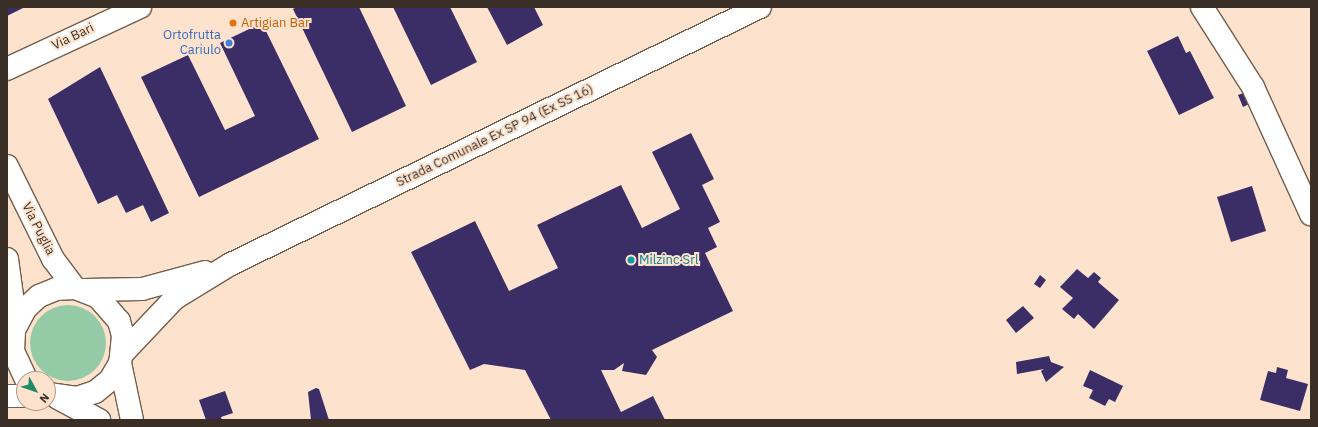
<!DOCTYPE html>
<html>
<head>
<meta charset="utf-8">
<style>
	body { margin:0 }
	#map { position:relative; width:1318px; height:427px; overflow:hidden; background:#fde3ce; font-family:"IBM Plex Sans",sans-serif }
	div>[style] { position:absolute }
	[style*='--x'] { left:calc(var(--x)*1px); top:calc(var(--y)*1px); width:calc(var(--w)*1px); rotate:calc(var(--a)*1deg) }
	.green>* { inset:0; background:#94cba6 }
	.round { border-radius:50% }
	.building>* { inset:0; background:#3b2e67 }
	.roads { filter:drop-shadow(1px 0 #745e4b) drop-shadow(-1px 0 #745e4b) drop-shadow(0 1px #745e4b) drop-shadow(0 -1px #745e4b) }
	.street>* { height:22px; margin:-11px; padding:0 11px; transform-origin:11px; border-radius:11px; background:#fff }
	.secondary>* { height:22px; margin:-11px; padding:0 11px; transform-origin:11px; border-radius:11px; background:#fff }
	.dots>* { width:11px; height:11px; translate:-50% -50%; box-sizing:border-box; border:2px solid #fde3ce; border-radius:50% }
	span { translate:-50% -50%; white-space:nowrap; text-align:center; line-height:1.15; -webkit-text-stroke:4px #fde3ce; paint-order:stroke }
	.food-label { font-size:13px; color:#c56008 }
	.left { translate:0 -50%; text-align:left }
	.shop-label { font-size:13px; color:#366cbe }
	.right { translate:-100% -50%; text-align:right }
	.street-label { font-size:13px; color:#392f27 }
	.culture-label { font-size:13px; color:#0d838f }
	.frame { position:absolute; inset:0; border:8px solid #392f27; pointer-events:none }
	.north { position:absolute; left:16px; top:371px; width:40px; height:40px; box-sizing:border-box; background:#fde3ce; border:1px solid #af9b8b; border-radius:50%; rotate:130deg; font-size:11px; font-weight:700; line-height:16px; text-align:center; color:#392f27 }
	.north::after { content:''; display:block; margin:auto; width:14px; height:18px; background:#208a68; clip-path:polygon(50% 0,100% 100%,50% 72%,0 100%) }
</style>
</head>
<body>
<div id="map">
	<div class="green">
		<div class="round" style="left:30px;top:305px;width:76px;height:76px"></div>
	</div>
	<div class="building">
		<div style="clip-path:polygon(7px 7px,25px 7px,7px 16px)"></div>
		<div style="clip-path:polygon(297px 7px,359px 7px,406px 106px,352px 132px,293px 9px)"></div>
		<div style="clip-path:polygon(393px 7px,450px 7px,477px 62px,431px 85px)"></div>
		<div style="clip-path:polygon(487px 7px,534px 7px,543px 25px,507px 45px)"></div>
		<div style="clip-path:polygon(262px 23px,319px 139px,199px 197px,141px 77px,188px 55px,225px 130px,255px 116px,220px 43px)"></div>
		<div style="clip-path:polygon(1178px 36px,1186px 53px,1190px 51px,1214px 98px,1179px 115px,1147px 51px)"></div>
		<div style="clip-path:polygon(100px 67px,169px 213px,151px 222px,143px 205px,126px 213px,117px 195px,98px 204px,48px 99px)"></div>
		<div style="clip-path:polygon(1246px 92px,1251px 103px,1243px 107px,1238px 95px)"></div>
		<div style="clip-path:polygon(691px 133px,714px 179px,702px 185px,720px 222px,708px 228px,717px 247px,705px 253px,733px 311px,652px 350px,657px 357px,646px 375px,622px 371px,624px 363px,614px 370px,601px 370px,621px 412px,653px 396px,665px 420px,551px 420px,525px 370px,484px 364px,470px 370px,411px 252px,475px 221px,509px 291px,558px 268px,537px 225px,621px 185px,642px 228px,680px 209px,652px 152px)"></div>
		<div style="clip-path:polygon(1252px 186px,1266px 231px,1231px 242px,1217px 197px)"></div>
		<div style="clip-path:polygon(1077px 269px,1088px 278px,1094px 272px,1101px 278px,1098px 282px,1119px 300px,1094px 329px,1078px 314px,1074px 319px,1062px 309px,1073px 298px,1060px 287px)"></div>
		<div style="clip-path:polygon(1040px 275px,1046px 280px,1040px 288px,1034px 284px)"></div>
		<div style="clip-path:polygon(1023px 306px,1034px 318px,1016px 333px,1006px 320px)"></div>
		<div style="clip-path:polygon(1049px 356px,1051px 362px,1064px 367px,1046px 382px,1041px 371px,1044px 369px,1017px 374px,1016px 362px)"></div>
		<div style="clip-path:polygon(1277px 367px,1288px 370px,1286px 378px,1308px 384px,1300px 411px,1260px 400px,1268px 371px,1276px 373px)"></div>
		<div style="clip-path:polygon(1090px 370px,1123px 386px,1115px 402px,1109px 399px,1105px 406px,1089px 398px,1093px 390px,1083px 386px)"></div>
		<div style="clip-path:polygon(316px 388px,319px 389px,329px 420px,311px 420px,308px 392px)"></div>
		<div style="clip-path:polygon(225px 391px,233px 413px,221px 417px,222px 420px,206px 420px,199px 400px)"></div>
	</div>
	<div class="roads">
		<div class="street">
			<div style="--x:1202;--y:7;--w:95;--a:57.5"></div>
			<div style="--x:1253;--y:87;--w:140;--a:65.5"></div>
			<div style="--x:7;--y:69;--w:147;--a:-25"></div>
			<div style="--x:7;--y:166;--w:104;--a:63.7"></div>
			<div style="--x:53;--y:259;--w:36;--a:53"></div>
			<div style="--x:7;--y:259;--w:67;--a:82.2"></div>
			<div style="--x:120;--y:363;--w:58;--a:78.1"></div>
			<div style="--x:58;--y:398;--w:47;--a:28.2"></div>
		</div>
		<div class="secondary">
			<div style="--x:84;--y:290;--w:58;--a:-1"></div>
			<div style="--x:142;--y:289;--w:65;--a:-15.1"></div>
			<div style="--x:123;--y:353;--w:76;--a:-46.6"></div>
			<div style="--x:175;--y:298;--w:66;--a:-31.3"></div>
			<div style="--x:231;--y:264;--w:588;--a:-25.91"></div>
			<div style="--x:26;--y:379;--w:31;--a:-115"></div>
			<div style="--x:13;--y:351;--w:21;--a:-87"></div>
			<div style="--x:14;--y:330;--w:24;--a:-62"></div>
			<div style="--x:25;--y:309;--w:19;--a:-43"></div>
			<div style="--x:39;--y:296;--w:18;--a:-22"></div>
			<div style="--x:56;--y:289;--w:19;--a:-3"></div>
			<div style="--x:75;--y:288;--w:25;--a:21"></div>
			<div style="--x:98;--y:297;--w:32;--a:49"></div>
			<div style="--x:119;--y:321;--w:16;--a:75"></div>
			<div style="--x:123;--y:336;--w:27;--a:96"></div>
			<div style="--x:120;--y:363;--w:20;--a:120"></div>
			<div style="--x:110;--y:380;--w:19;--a:141"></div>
			<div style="--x:95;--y:392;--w:19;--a:162"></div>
			<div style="--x:77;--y:398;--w:29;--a:-172"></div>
			<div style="--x:7;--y:396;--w:17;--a:0"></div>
		</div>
	</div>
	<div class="dots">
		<div style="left:233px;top:23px;background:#e8710a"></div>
		<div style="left:229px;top:43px;background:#3f7fe0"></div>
		<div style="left:631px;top:260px;background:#0f9aa8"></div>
	</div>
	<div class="food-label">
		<span class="left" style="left:241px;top:23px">Artigian Bar</span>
	</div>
	<div class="shop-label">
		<span class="right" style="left:221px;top:43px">Ortofrutta<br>Cariulo</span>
	</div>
	<div class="street-label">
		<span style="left:73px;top:37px;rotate:-26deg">Via Bari</span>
		<span style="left:495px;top:136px;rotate:-26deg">Strada Comunale Ex SP 94 (Ex SS 16)</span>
		<span style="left:38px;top:229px;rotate:63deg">Via Puglia</span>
	</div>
	<div class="culture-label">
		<span class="left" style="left:639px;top:260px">Milzinc Srl</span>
	</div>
	<div class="frame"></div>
	<div class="north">N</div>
</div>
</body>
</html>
